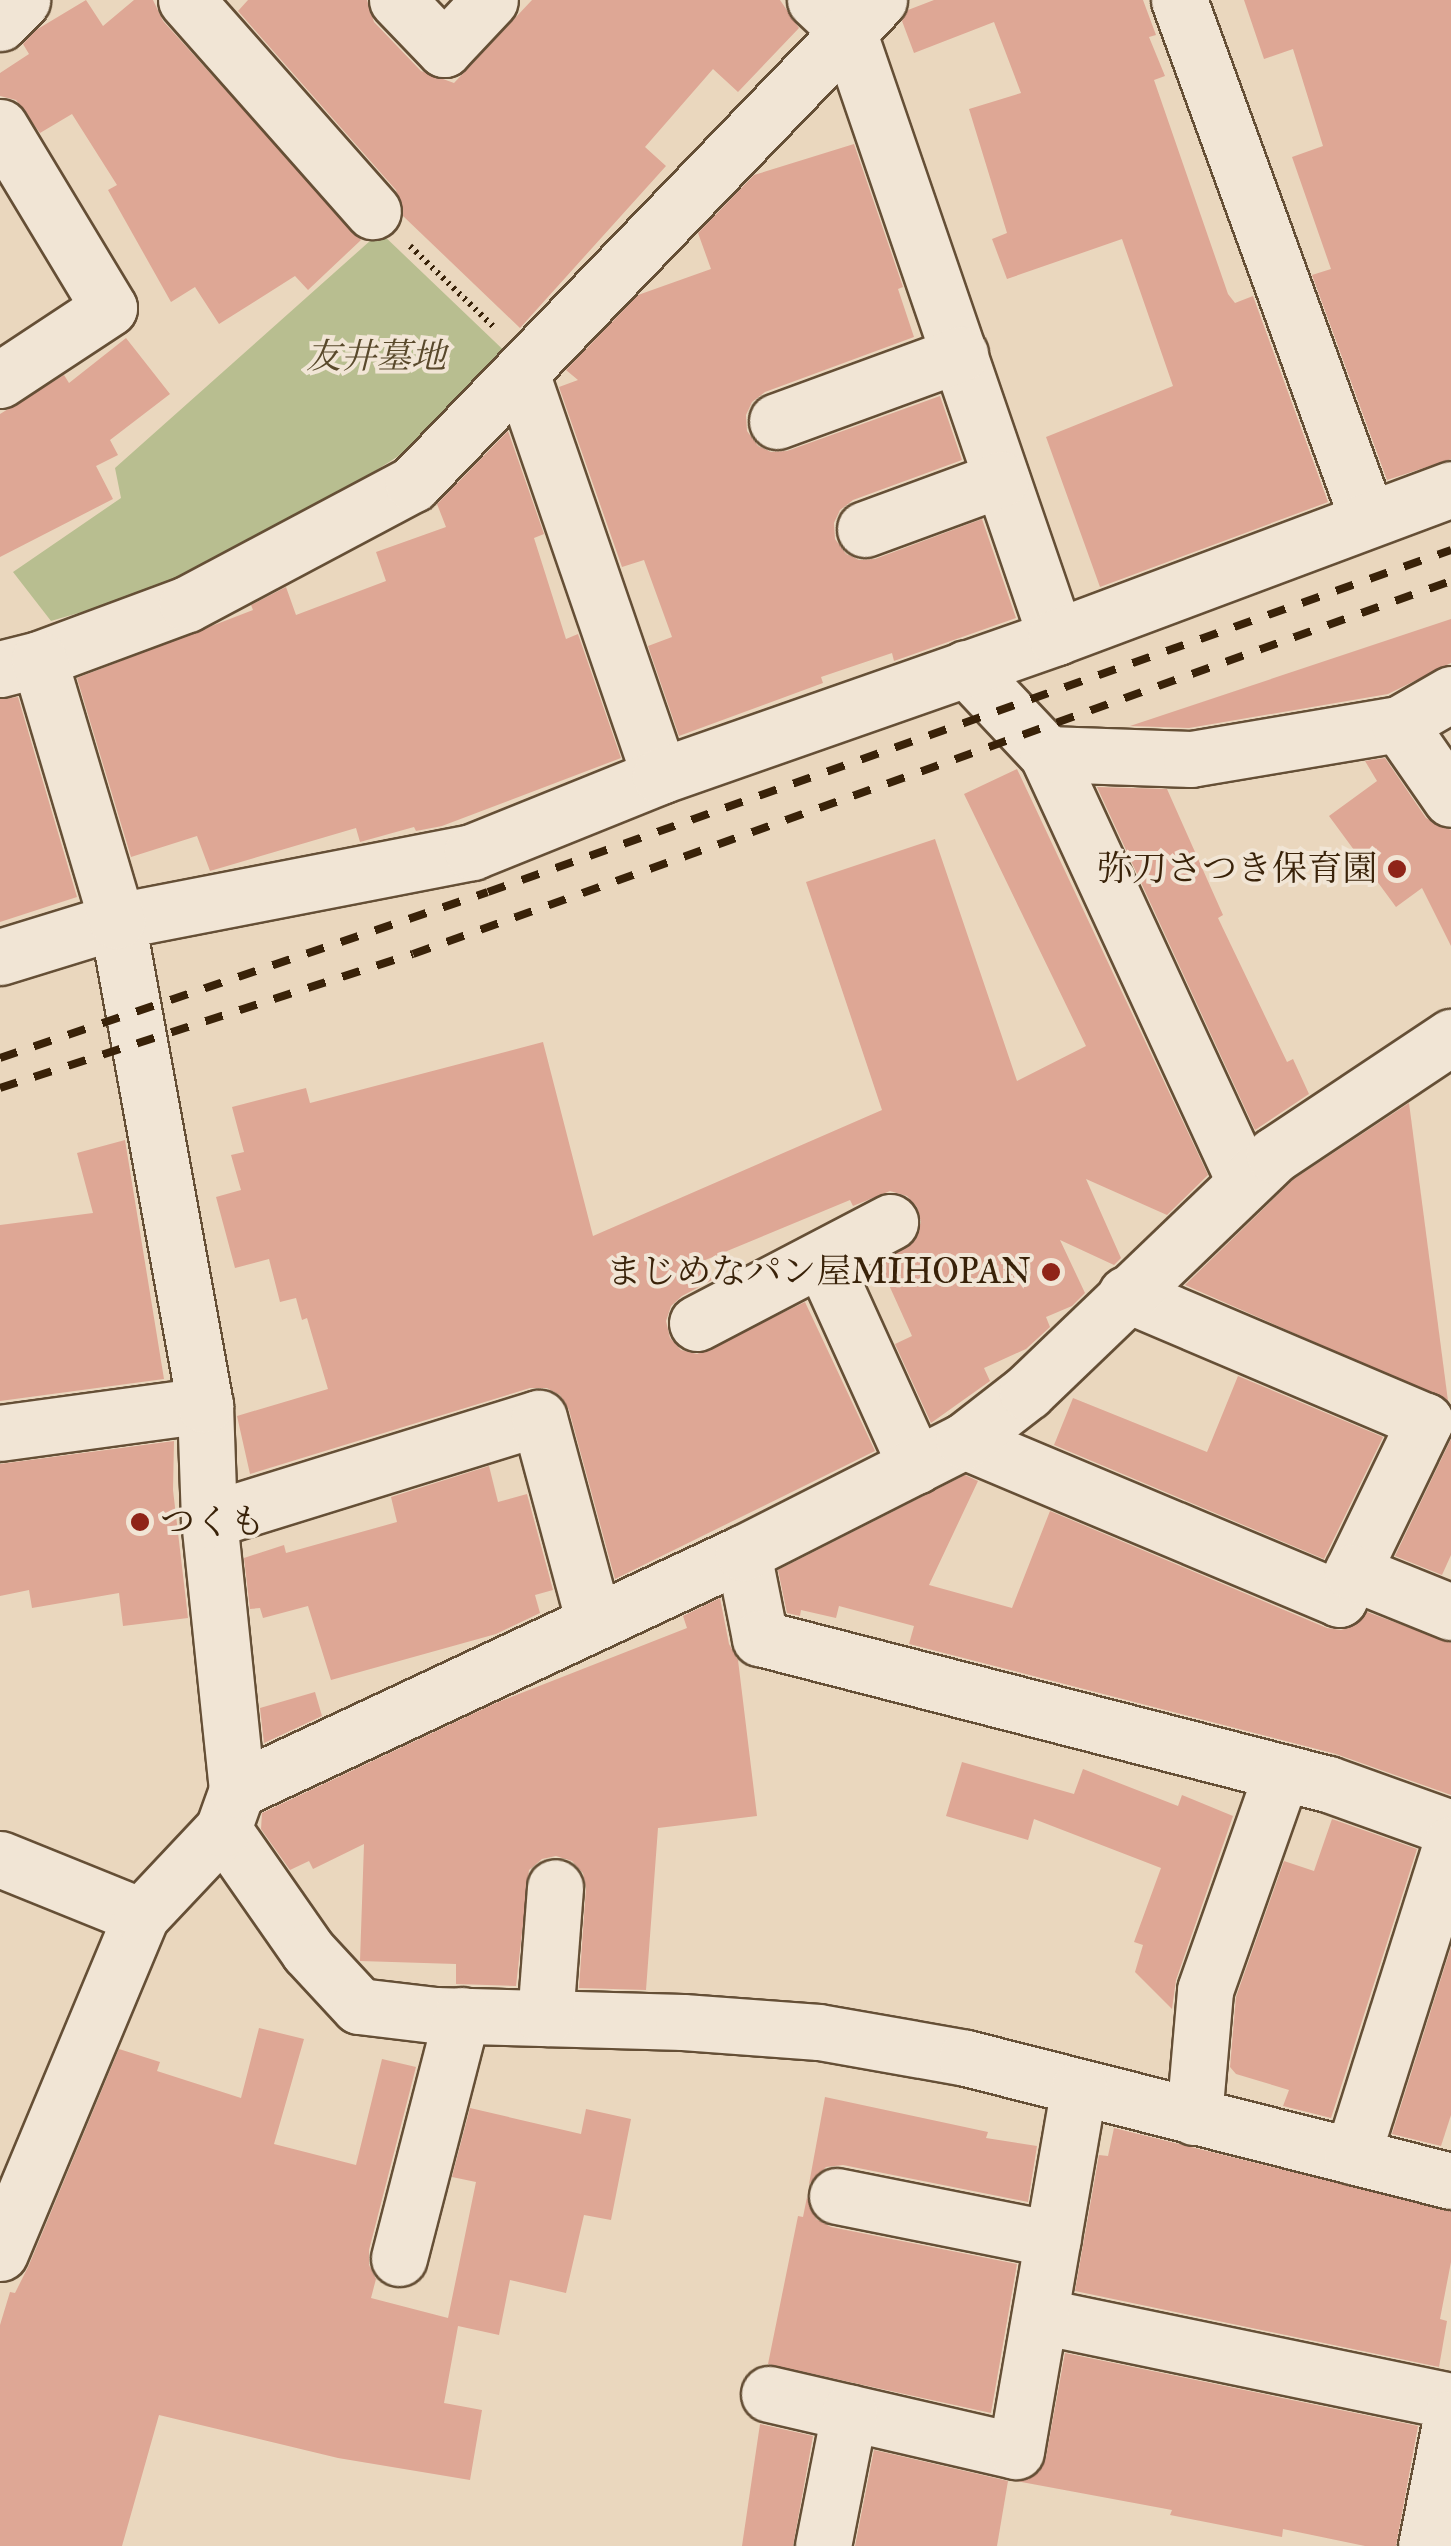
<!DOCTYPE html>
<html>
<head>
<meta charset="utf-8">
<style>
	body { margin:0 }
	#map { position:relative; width:1451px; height:2546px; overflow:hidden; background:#ead7be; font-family:"IM FELL Great Primer","Noto Serif JP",serif }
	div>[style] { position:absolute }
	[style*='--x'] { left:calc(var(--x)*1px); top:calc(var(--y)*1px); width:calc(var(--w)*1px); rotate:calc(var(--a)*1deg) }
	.green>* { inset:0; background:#b8be90 }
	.building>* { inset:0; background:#dea795 }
	.path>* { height:6px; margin-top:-3px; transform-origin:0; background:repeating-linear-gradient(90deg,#392209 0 2.5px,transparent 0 7.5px) }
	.roads { filter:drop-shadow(2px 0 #654f36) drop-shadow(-2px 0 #654f36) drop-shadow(0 2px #654f36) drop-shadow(0 -2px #654f36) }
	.minor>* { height:55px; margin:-27.5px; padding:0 27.5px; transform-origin:27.5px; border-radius:27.5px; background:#f1e5d5 }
	.rail>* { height:8px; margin-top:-4px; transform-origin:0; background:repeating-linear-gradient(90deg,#392209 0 18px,transparent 0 36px) }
	.dots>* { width:28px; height:28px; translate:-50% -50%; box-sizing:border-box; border:5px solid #f1e5d5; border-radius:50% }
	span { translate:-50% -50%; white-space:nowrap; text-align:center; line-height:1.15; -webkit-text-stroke:8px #f1e5d5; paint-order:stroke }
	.park-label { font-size:35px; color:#59492b; font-style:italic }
	.poi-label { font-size:35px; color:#392209 }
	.right { translate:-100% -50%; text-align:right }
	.left { translate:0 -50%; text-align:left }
</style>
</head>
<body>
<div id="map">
	<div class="green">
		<div style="clip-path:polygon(380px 232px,514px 360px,397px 457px,266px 540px,178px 584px,51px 621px,13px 572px,121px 498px,115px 468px)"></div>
	</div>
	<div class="building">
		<div style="clip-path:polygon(86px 0,103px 26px,134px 0,153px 0,163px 21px,361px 240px,308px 290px,295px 276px,219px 324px,195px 287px,171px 302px,108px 190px,117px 185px,72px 114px,40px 133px,16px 100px,0 96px,0 73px,29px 54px,23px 44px,36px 30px)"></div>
		<div style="clip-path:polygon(248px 0,367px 0,374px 22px,421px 71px,454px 83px,532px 0,780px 0,799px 28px,738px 92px,713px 69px,645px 147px,666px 166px,520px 328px,403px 216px,396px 190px,238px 11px)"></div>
		<div style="clip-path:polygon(934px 0,1143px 0,1156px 35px,1149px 37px,1165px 76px,1154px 80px,1228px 294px,1235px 303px,1253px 296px,1328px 502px,1100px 587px,1046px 437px,1173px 386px,1122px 239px,1007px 279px,992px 239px,1007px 233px,969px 109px,1021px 93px,994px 22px,914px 53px,902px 21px,908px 10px)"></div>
		<div style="clip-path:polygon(1244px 0,1451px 0,1451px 459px,1387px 480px,1312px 275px,1331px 269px,1292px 157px,1323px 146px,1293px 49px,1264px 59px)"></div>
		<div style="clip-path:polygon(854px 144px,903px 287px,898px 289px,914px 337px,765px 392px,752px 402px,746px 415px,747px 431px,758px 446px,771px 452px,787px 451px,940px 396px,962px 460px,853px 500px,840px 510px,834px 523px,835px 539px,846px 554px,859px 560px,875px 559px,982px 519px,1016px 618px,894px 661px,892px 653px,821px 677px,823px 683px,679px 736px,648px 646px,672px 637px,644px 560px,622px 567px,559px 387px,578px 380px,566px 370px,638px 295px,711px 269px,698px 233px,754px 175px)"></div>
		<div style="clip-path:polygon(126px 338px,170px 394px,110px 440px,118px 455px,96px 466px,113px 499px,0 557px,0 414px,64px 375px,69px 383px)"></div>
		<div style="clip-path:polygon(508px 431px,544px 534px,534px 538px,566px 639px,578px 634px,621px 758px,442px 826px,416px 831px,414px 827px,360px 842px,356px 828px,210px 871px,197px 836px,131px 857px,77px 678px,253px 610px,251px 605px,286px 587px,296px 615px,386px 581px,376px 552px,446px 527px,437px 504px)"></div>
		<div style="clip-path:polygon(1451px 619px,1451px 663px,1388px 694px,1189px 728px,1130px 726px)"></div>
		<div style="clip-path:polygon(18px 697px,77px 897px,0 922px,0 699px)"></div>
		<div style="clip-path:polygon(1385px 758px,1426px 818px,1451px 830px,1451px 946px,1422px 888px,1396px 907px,1329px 816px,1377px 781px,1365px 761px)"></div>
		<div style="clip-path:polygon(1017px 769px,1208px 1175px,1167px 1215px,1086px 1179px,1121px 1258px,1114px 1265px,1060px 1240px,1085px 1293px,1072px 1306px,1046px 1317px,1050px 1327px,1026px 1349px,984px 1368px,990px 1381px,931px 1423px,895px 1344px,912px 1336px,879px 1263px,916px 1239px,921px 1222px,917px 1207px,907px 1196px,890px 1191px,853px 1206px,850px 1200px,703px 1261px,712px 1280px,682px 1296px,671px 1306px,666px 1321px,670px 1338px,681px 1350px,697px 1354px,805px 1302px,875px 1451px,615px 1579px,569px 1410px,560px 1395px,547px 1388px,530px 1388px,250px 1474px,237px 1416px,328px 1389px,307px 1318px,302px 1320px,296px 1298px,280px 1302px,269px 1259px,235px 1268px,216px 1197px,241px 1190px,231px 1155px,244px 1152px,232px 1107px,306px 1088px,310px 1103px,543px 1042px,593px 1236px,882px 1110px,806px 882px,935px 839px,1017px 1081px,1086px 1046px,964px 794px)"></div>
		<div style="clip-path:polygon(1097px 787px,1167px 789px,1223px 915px,1218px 918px,1287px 1062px,1293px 1059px,1309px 1094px,1255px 1130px)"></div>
		<div style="clip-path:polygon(1409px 1103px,1448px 1401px,1185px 1285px,1294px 1179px)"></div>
		<div style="clip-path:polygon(125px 1140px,164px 1379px,0 1401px,0 1225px,93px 1213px,77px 1153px)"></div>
		<div style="clip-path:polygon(1238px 1376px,1383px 1437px,1324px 1559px,1054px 1445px,1073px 1398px,1207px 1452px)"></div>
		<div style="clip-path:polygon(1451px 1439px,1451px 1555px,1442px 1575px,1395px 1556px)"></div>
		<div style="clip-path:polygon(174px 1441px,173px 1490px,188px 1618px,123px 1626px,119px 1593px,32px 1608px,29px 1590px,0 1596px,0 1464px)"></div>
		<div style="clip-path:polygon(489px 1466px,498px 1502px,527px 1494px,553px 1590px,535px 1595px,540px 1613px,496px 1634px,331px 1680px,308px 1606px,263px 1618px,260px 1608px,250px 1609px,244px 1558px,284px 1545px,286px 1553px,397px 1522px,391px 1497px)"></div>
		<div style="clip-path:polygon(965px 1475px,978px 1481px,929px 1585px,1012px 1608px,1050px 1511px,1327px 1628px,1341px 1630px,1356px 1625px,1367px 1612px,1451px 1643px,1451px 1795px,1336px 1754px,909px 1644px,914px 1626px,839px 1606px,836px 1618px,801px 1610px,800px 1616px,787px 1613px,778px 1570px)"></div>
		<div style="clip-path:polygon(720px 1598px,729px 1644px,738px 1660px,757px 1816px,658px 1828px,646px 1990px,579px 1988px,586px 1888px,583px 1873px,572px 1861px,556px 1856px,542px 1859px,529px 1870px,516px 1986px,456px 1984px,456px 1964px,360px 1961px,364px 1844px,313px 1869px,309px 1861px,290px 1870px,261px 1829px,262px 1813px,496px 1703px,687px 1628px,683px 1616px)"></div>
		<div style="clip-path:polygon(315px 1692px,322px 1716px,264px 1743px,260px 1708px)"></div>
		<div style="clip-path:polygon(962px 1762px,1074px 1794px,1083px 1769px,1178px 1806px,1182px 1795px,1233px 1816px,1176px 1980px,1172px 2009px,1135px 1972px,1143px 1945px,1134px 1942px,1161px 1868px,1034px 1819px,1028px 1840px,946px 1816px)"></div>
		<div style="clip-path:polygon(1332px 1819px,1417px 1849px,1331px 2118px,1283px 2106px,1289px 2090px,1236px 2074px,1230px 2067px,1236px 1997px,1284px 1861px,1314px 1871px)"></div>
		<div style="clip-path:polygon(1451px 1947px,1451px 2115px,1441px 2146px,1392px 2134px)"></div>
		<div style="clip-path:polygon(259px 2028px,304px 2039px,274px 2144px,356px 2165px,382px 2059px,416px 2067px,369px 2250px,369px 2265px,376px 2279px,371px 2298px,448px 2318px,476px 2182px,452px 2177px,470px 2108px,581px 2134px,586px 2109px,631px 2119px,611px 2220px,584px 2215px,566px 2293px,510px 2280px,499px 2335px,458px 2326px,444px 2403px,482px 2410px,470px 2480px,338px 2458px,159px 2415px,122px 2546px,0 2546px,0 2325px,10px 2292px,15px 2293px,29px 2265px,119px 2049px,160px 2062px,157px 2071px,241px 2098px)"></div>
		<div style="clip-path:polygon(825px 2097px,988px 2132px,986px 2138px,1037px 2146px,1028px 2202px,843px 2165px,826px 2167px,809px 2184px)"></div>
		<div style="clip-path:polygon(1114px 2128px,1451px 2211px,1451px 2262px,1440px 2319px,1447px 2321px,1439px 2367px,1075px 2291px,1099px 2155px,1108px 2156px)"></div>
		<div style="clip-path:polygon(807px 2197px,816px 2219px,831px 2227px,1017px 2264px,991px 2413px,768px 2364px,798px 2216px,803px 2217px)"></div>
		<div style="clip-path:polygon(1065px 2353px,1418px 2426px,1396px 2546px,1365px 2546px,1283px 2529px,1282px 2537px,1170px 2515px,1172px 2510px,1016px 2481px,1039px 2472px,1046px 2457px)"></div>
		<div style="clip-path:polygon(760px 2424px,813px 2436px,793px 2546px,742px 2546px)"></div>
		<div style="clip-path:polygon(874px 2450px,1008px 2481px,997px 2546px,855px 2546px)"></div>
	</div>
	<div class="path">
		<div style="--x:410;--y:246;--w:118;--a:44"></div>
	</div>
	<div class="roads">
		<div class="minor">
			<div style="--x:186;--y:0;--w:282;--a:48.5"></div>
			<div style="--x:397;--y:0;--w:68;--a:46.2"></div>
			<div style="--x:444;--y:49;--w:67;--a:-46.8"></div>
			<div style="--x:815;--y:0;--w:45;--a:43.2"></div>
			<div style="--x:848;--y:31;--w:641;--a:71.06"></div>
			<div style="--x:1179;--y:0;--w:553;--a:70.03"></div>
			<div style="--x:0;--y:23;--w:32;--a:-46"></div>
			<div style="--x:0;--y:127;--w:211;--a:58.9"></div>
			<div style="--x:109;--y:308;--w:131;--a:146.6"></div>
			<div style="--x:521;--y:373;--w:426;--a:71"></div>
			<div style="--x:777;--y:421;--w:195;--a:-20.1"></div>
			<div style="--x:865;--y:529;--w:145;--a:-20.2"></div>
			<div style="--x:966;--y:668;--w:118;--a:46.7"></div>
			<div style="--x:1047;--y:754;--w:472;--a:65.2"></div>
			<div style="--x:0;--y:669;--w:40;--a:-14.4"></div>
			<div style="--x:39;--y:659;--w:158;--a:-20.4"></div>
			<div style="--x:187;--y:604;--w:256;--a:-28"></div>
			<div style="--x:413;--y:484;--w:672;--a:-46.09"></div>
			<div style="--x:1399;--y:724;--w:91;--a:55.3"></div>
			<div style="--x:1047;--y:754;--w:144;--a:2"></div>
			<div style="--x:1191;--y:759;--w:211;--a:-9.6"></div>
			<div style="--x:1399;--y:724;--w:60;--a:-30"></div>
			<div style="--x:0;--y:957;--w:122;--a:-17.1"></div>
			<div style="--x:117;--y:921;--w:362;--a:-11"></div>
			<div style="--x:472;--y:852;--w:203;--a:-22"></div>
			<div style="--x:660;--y:776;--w:420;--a:-19.3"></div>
			<div style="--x:1056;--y:637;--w:422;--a:-20.5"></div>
			<div style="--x:823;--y:1261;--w:225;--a:65.6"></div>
			<div style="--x:697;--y:1323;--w:218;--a:-27.6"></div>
			<div style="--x:0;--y:1433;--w:207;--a:-7.8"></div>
			<div style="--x:964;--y:1441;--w:407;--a:22.8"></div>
			<div style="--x:1339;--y:1599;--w:198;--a:-64.2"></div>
			<div style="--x:1425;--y:1421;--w:325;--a:-157"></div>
			<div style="--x:209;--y:1520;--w:345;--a:-17.2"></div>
			<div style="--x:539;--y:1418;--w:211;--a:74.9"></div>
			<div style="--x:743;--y:1553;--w:87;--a:78.7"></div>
			<div style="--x:760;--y:1638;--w:586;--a:14.42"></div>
			<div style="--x:1328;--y:1784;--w:131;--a:19.7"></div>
			<div style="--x:1352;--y:1572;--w:107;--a:22"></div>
			<div style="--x:237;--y:1790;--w:559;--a:-25.1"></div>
			<div style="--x:743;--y:1553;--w:248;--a:-26.9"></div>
			<div style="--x:964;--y:1441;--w:80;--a:-37.9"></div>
			<div style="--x:1027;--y:1392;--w:342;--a:-43.8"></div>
			<div style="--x:1274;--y:1155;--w:213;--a:-33.7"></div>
			<div style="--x:223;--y:1829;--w:149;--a:55.1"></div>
			<div style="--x:308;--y:1951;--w:75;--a:47.2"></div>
			<div style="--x:359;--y:2006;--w:77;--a:6.8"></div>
			<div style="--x:435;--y:2015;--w:248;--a:1.6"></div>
			<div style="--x:683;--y:2022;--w:136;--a:4.2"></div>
			<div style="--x:819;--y:2032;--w:149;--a:10"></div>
			<div style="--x:966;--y:2058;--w:500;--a:14.23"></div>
			<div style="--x:0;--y:1859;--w:152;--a:22"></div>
			<div style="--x:545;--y:2018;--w:131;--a:-85.6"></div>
			<div style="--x:1194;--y:2117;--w:127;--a:-85"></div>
			<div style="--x:1205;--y:1990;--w:231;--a:-70.5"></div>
			<div style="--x:1352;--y:2156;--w:327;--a:-72.4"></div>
			<div style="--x:837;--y:2196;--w:220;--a:11.3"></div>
			<div style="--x:0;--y:2253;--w:365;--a:-67.3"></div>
			<div style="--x:141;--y:1916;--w:120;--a:-46.7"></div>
			<div style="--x:223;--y:1829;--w:41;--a:-70.3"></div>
			<div style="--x:237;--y:1790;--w:271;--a:-95.9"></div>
			<div style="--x:209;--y:1520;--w:115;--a:-92"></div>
			<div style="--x:205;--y:1405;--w:492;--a:-100.3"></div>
			<div style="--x:117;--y:921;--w:273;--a:-106.6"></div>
			<div style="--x:399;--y:2258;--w:251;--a:-75.5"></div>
			<div style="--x:1040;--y:2316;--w:420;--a:11.7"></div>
			<div style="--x:769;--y:2394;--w:253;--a:13"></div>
			<div style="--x:1016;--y:2451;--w:368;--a:-80.2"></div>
			<div style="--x:823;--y:2546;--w:136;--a:-78.9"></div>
			<div style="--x:1426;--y:2546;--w:130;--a:-78.9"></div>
		</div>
	</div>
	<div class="rail">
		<div style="--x:0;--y:1058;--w:515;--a:-18.79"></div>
		<div style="--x:488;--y:892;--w:1022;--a:-19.55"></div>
		<div style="--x:0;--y:1088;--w:434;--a:-18"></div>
		<div style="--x:413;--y:954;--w:1103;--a:-19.77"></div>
	</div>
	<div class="dots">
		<div style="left:1397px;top:869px;background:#8f2418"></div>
		<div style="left:1051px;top:1272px;background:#8f2418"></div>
		<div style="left:140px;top:1522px;background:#8f2418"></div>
	</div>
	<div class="park-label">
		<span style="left:376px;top:357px">友井墓地</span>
	</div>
	<div class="poi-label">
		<span class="right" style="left:1377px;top:869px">弥刀さつき保育園</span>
		<span class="right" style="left:1031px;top:1272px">まじめなパン屋MIHOPAN</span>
		<span class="left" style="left:160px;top:1522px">つくも</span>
	</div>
</div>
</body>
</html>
